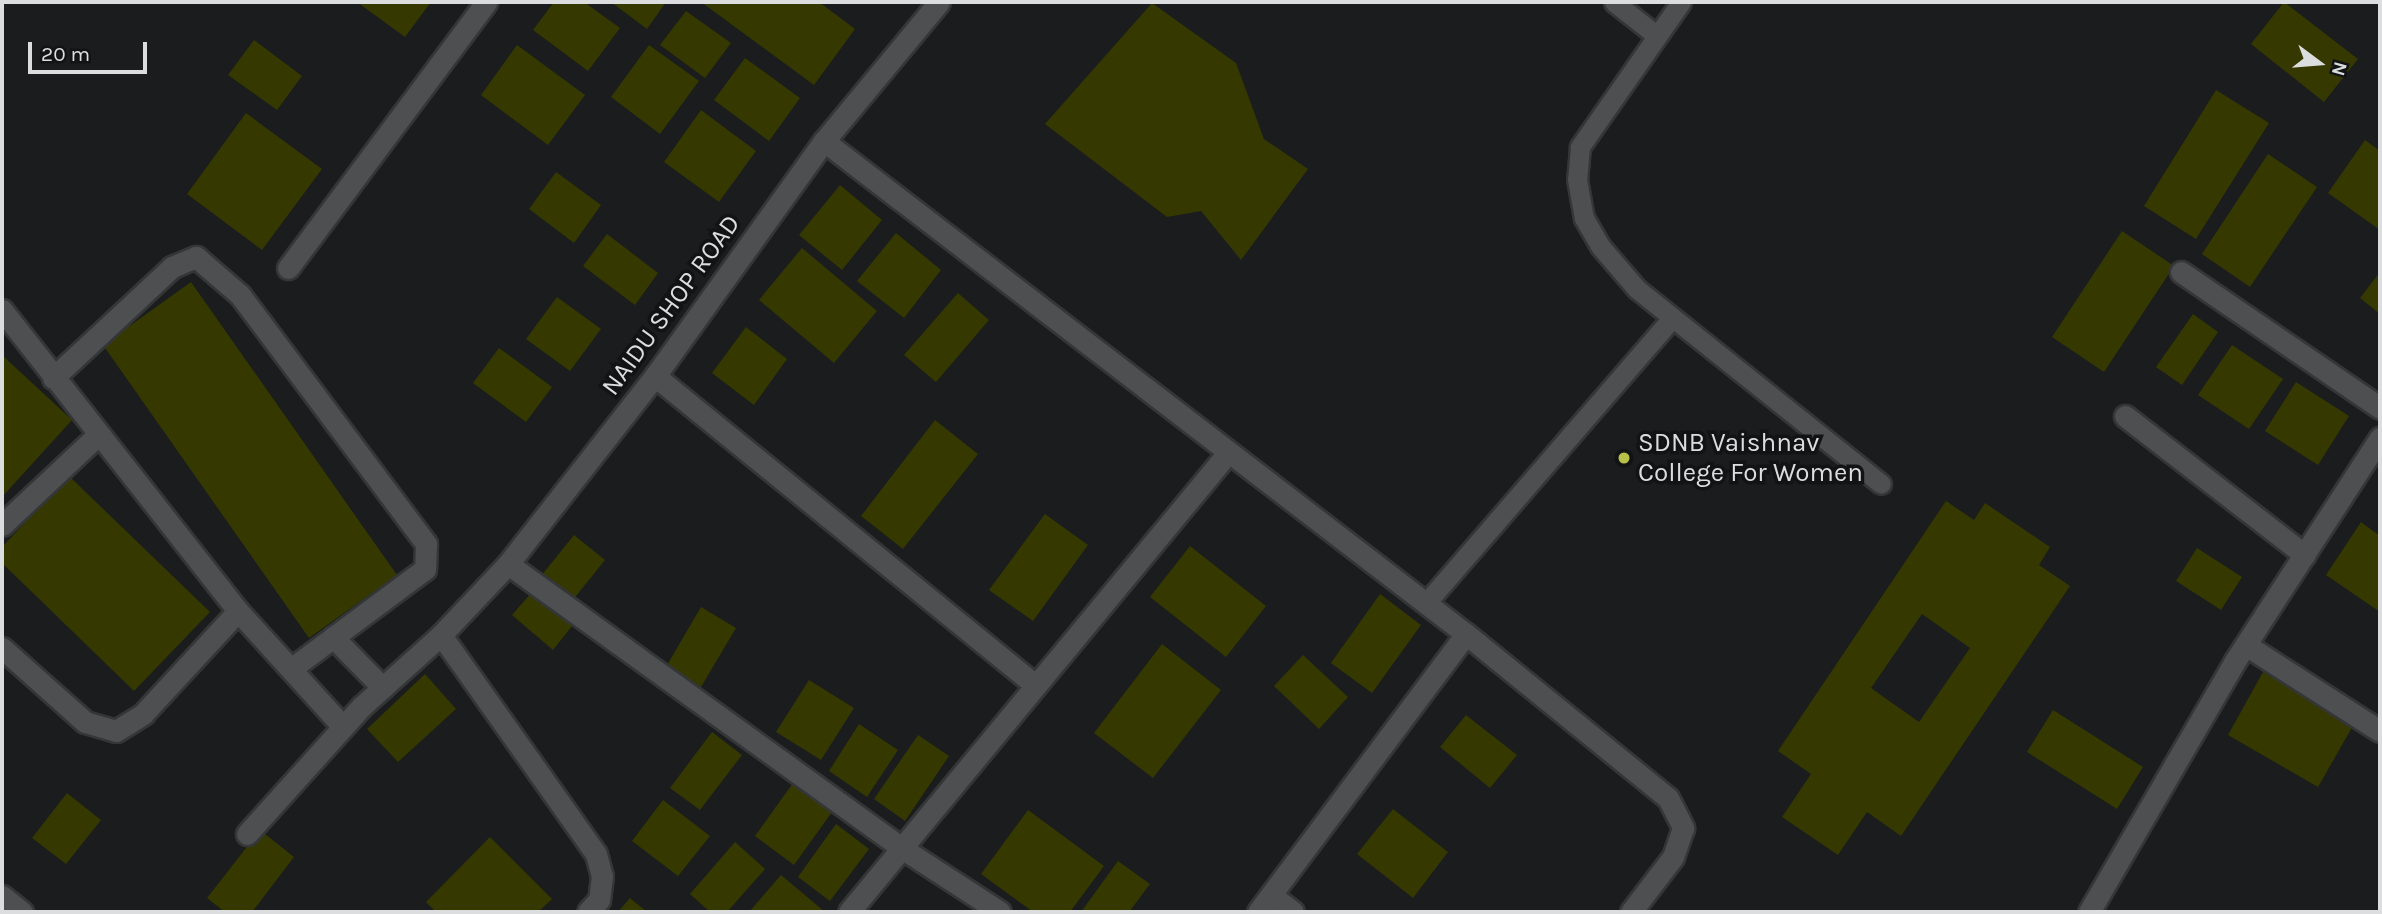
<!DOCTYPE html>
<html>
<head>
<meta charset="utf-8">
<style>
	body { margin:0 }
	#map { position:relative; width:2382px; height:914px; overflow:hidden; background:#1b1c1e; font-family:Karla,sans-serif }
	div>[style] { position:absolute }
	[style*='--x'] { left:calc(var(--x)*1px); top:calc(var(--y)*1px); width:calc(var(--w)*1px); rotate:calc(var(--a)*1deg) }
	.building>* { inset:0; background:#353900 }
	.roads { filter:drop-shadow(2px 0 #353637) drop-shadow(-2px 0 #353637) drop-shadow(0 2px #353637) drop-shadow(0 -2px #353637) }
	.lane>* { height:19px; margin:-9.5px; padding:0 9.5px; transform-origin:9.5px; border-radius:9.5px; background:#4d4f51 }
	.street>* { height:21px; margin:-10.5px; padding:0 10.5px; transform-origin:10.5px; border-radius:10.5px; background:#4d4f51 }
	.dots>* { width:19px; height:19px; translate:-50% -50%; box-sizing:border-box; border:4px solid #121315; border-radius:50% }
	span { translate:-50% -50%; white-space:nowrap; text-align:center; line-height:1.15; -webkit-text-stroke:7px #121315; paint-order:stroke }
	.street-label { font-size:26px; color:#dcddde }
	.poi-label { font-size:26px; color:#dcddde }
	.left { translate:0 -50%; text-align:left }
	.frame { position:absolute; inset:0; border:4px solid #dcddde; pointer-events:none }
	.north { position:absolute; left:2284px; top:28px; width:70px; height:70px; -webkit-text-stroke:5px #121315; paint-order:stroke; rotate:106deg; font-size:19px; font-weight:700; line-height:28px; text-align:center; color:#dcddde }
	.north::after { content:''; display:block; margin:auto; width:24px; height:32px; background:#dcddde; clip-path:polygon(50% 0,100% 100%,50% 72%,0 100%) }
	.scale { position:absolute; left:28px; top:42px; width:119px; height:32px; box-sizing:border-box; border:4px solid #dcddde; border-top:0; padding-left:9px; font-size:21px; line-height:24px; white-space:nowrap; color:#dcddde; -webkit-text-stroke:5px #121315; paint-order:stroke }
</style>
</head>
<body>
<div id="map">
	<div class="building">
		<div style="clip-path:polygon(357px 2px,431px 2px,405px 37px)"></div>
		<div style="clip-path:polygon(554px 2px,584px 2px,620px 28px,588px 71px,533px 30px)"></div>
		<div style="clip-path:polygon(611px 2px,666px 2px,647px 29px)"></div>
		<div style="clip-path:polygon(701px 2px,819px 2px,855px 29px,814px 85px)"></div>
		<div style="clip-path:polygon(2284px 2px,2358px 59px,2324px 102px,2251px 44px)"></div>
		<div style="clip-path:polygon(1152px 3px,1236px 63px,1264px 139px,1308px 169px,1241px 260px,1201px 211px,1167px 217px,1045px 124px)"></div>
		<div style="clip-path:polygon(686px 11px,731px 43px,705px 78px,660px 45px)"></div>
		<div style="clip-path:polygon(254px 40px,302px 76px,277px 110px,228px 75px)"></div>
		<div style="clip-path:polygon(517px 45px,585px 95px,548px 145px,481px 95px)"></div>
		<div style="clip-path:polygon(649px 45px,699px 81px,660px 134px,611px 97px)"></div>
		<div style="clip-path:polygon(745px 58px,800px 98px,769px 141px,714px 100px)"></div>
		<div style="clip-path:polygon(2216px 90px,2269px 123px,2196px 239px,2144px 206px)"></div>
		<div style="clip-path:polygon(701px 110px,756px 151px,719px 202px,664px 162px)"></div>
		<div style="clip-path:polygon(246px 113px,322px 169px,262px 250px,187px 194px)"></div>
		<div style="clip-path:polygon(2365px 140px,2380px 151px,2380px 230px,2328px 193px)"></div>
		<div style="clip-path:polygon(2268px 154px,2317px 187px,2250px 287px,2202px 254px)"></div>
		<div style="clip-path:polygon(556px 172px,601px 205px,574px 243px,529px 209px)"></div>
		<div style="clip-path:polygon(840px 185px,882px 220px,842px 270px,799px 235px)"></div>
		<div style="clip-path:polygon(2122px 231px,2174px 266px,2104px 372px,2052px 337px)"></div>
		<div style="clip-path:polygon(896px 233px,941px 270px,904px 318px,857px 281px)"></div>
		<div style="clip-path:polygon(607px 234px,658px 273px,635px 305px,583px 266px)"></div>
		<div style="clip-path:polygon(802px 248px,877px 311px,834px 363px,759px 300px)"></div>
		<div style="clip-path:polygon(2380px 272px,2380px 314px,2360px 298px)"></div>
		<div style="clip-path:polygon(191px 282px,397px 575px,309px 638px,103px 345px)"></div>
		<div style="clip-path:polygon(958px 293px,989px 320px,936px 382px,904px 355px)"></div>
		<div style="clip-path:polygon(557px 297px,601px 329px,570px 371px,526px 339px)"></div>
		<div style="clip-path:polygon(2193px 314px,2218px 332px,2182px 385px,2156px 367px)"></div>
		<div style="clip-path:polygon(746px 327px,787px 359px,754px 405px,712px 373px)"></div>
		<div style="clip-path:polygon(2232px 345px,2283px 379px,2249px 429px,2198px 395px)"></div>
		<div style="clip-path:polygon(499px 348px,552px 387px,526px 422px,473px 383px)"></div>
		<div style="clip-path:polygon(2px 355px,72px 420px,2px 497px)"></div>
		<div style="clip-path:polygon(2296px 382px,2349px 416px,2318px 465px,2265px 431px)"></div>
		<div style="clip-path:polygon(935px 420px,978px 454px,903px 549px,861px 516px)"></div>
		<div style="clip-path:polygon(69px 476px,210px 612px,134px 691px,2px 563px,2px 547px)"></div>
		<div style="clip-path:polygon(evenodd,1946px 501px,1974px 520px,1985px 503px,2050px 547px,2039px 565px,2070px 586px,1901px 836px,1867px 812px,1838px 855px,1782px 817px,1811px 774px,1778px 751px,1946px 501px,1922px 614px,1970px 648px,1919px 722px,1871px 688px,1922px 614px)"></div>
		<div style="clip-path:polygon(1045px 514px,1088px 545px,1033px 621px,989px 590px)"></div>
		<div style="clip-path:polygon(2361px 522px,2380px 536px,2380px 612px,2326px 575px)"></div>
		<div style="clip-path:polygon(574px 535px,605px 560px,572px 601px,541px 576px)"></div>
		<div style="clip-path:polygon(1190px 546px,1266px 606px,1226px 657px,1150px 597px)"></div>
		<div style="clip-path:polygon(2197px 548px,2242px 577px,2221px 610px,2176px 581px)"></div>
		<div style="clip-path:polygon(532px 592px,572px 626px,553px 650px,512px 615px)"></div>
		<div style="clip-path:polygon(1380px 594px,1421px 625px,1372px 693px,1331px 663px)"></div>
		<div style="clip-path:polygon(701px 607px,736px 628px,698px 692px,663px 672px)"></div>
		<div style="clip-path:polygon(1162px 644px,1221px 690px,1153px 778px,1094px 733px)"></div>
		<div style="clip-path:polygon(1303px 655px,1348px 697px,1319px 729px,1274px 686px)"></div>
		<div style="clip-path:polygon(2263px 672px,2354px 724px,2318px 787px,2228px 735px)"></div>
		<div style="clip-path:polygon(425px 674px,456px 709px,398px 762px,367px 729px)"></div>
		<div style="clip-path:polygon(809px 680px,854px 708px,821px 760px,776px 732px)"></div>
		<div style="clip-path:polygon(2053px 710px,2143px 767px,2117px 809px,2027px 752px)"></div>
		<div style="clip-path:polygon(1466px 715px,1517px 755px,1490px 788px,1440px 747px)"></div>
		<div style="clip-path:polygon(859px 724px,898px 750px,867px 797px,829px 771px)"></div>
		<div style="clip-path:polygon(712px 732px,742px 755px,700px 810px,670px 788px)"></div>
		<div style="clip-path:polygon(918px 735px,949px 756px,905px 821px,874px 799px)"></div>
		<div style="clip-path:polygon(793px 783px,832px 812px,794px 865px,755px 836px)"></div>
		<div style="clip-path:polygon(67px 793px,101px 820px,66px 864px,32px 838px)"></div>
		<div style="clip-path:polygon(663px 800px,710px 836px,678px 876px,632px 841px)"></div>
		<div style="clip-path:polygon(1393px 809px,1448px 852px,1413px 898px,1357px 854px)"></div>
		<div style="clip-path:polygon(1028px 810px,1104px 866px,1070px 912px,1033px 912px,981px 874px)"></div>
		<div style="clip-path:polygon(836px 824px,869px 849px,830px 901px,798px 877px)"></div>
		<div style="clip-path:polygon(260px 830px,294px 857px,252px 912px,225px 912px,207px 898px)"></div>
		<div style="clip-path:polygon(490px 837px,552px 899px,538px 912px,436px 912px,426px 902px)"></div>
		<div style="clip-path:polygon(735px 842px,765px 869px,727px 912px,710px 912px,690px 894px)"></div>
		<div style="clip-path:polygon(1118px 861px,1150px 884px,1129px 912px,1081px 912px)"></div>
		<div style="clip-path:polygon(781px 875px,825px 912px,749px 912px)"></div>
		<div style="clip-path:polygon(630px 898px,647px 912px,618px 912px)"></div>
	</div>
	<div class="roads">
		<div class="lane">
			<div style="--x:1614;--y:2;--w:53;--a:38.2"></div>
			<div style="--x:1681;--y:2;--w:177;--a:124.9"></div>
			<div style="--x:1580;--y:147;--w:32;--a:95"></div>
			<div style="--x:1577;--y:179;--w:40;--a:80"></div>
			<div style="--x:1584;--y:218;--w:32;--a:60"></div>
			<div style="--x:1600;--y:246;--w:57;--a:49.3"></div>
			<div style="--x:1637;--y:289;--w:312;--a:38.6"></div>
			<div style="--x:1426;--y:603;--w:376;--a:-49.2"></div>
		</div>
		<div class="street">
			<div style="--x:824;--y:141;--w:809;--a:37.52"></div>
			<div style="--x:1466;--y:634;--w:260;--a:39.1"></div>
			<div style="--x:1668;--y:798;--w:34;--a:63"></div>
			<div style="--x:1683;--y:828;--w:31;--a:109"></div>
			<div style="--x:1673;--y:857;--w:69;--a:127.4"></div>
			<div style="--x:288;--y:268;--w:332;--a:-53.3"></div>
			<div style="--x:2181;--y:272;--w:241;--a:34.3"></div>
			<div style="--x:2;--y:310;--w:382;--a:51.9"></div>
			<div style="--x:238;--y:611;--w:156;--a:47.8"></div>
			<div style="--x:655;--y:376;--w:490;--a:39.1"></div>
			<div style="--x:53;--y:378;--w:163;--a:-43"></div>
			<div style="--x:172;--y:267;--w:26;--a:-23"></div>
			<div style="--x:196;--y:257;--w:58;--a:40.8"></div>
			<div style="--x:240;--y:295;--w:311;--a:53.2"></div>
			<div style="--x:426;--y:544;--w:25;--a:92"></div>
			<div style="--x:425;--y:569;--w:166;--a:143.3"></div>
			<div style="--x:2125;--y:416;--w:227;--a:37.7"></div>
			<div style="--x:2;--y:525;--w:132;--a:-43.2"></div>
			<div style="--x:508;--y:564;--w:483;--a:35.8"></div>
			<div style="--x:900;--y:847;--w:119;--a:33"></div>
			<div style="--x:441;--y:635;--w:268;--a:54.7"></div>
			<div style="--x:596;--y:854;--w:23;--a:75"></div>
			<div style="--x:602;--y:876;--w:24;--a:97"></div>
			<div style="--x:599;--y:900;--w:16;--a:133"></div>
			<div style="--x:333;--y:637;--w:71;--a:45.6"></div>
			<div style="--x:2246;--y:645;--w:159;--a:32.7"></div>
			<div style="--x:2;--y:648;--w:111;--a:41.7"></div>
			<div style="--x:85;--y:722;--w:32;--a:16"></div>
			<div style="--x:116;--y:731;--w:32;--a:-32"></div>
			<div style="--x:143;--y:714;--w:140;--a:-47.3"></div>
			<div style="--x:247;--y:834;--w:171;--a:-48.1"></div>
			<div style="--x:361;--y:707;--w:108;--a:-42"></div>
			<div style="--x:441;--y:635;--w:98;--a:-46.7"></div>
			<div style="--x:508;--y:564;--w:239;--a:-52"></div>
			<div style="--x:655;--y:376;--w:289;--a:-54.3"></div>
			<div style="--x:824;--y:141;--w:180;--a:-50.4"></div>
			<div style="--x:2;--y:896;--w:26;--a:39"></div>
			<div style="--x:1272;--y:896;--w:26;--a:37"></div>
			<div style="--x:849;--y:912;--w:594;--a:-50.47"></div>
			<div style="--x:1258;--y:912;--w:347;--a:-53.2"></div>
			<div style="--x:2089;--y:912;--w:290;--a:-59.8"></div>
			<div style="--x:2235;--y:661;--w:266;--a:-57"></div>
		</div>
	</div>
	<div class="dots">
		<div style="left:1624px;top:458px;background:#b7c148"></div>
	</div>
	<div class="street-label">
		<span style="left:671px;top:305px;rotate:-54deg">NAIDU SHOP ROAD</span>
	</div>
	<div class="poi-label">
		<span class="left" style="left:1638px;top:458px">SDNB Vaishnav<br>College For Women</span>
	</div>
	<div class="frame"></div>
	<div class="north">N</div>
	<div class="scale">20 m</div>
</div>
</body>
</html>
